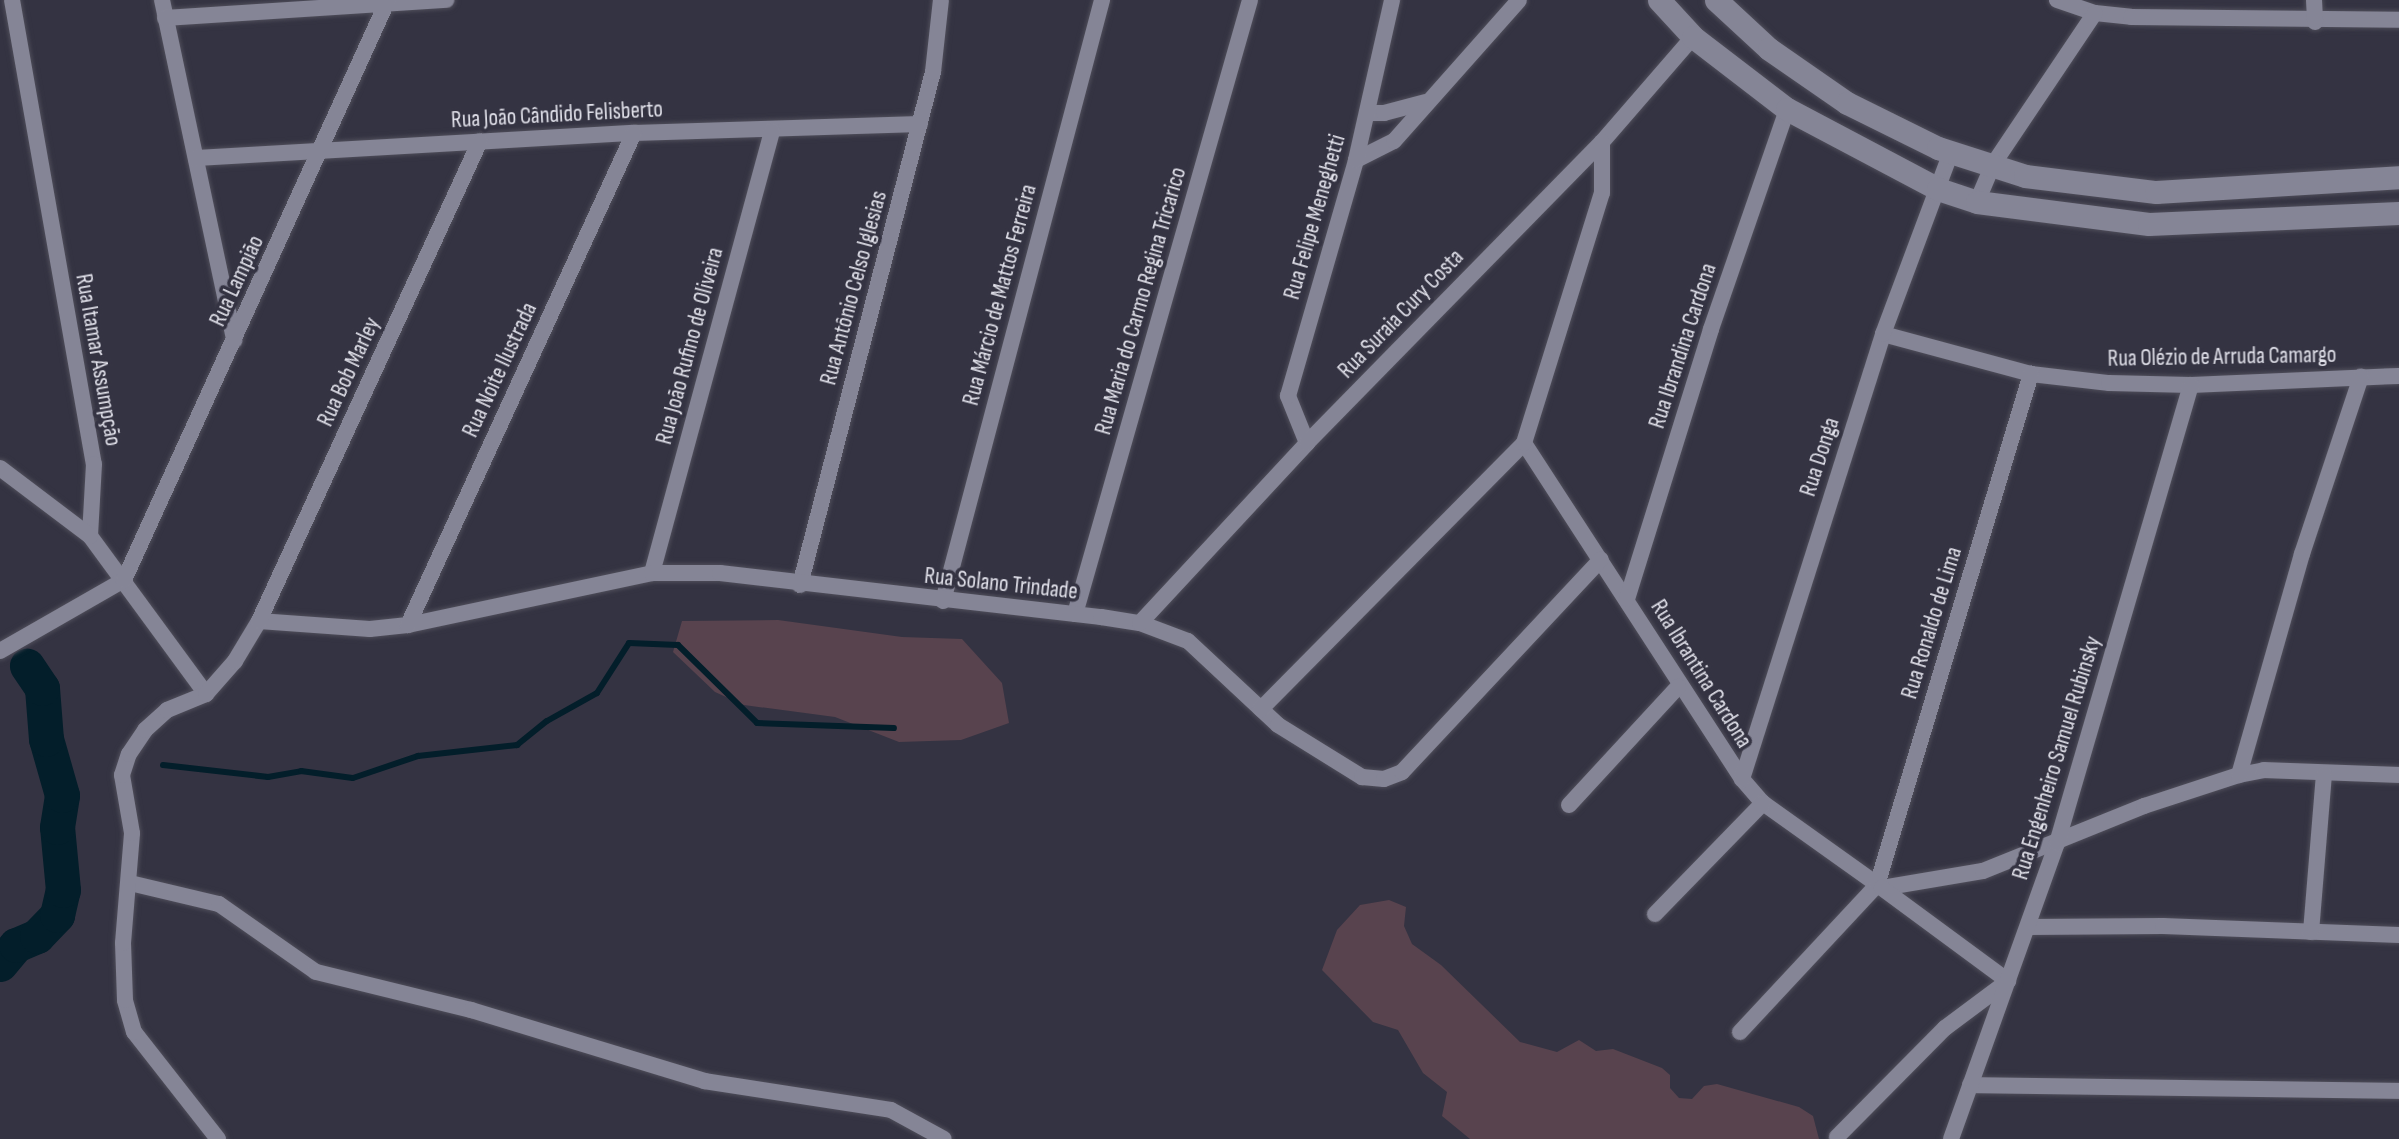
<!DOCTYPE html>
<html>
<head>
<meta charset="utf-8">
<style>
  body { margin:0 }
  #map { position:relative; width:2399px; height:1139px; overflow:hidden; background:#343342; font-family:"Sofia Sans Condensed",sans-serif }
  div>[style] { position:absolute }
  .green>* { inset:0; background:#58434e }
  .stream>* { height:6px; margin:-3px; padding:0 3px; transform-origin:3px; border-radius:3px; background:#031e2a }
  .river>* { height:35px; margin:-17.5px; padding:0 17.5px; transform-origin:17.5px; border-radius:17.5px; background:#031e2a }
  .roads { filter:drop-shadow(0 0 2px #4f4e5a) drop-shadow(0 0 2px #4f4e5a) }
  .street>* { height:16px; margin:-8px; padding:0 8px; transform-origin:8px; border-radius:8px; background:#858596 }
  .secondary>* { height:23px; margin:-11.5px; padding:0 11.5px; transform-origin:11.5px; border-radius:11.5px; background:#858596 }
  span { translate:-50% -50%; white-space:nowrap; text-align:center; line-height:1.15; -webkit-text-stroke:7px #343342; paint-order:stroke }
  .street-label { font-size:23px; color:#e1e1ea }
</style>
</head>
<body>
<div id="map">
  <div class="green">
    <div style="clip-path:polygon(778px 620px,902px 637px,962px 639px,1002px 683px,1009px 723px,961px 740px,899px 742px,835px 717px,744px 705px,715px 692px,673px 652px,682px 621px)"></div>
    <div style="clip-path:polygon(1389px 900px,1406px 907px,1404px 926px,1412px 944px,1441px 965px,1520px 1042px,1557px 1052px,1579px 1040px,1596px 1051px,1613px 1049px,1662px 1068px,1670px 1075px,1670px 1088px,1679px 1098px,1692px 1099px,1704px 1086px,1717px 1084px,1799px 1107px,1813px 1116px,1819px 1139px,1470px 1139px,1442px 1116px,1447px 1092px,1423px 1073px,1398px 1030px,1373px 1022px,1322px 970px,1337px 930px,1360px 905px)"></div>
  </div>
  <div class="stream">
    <div style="left:163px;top:765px;width:106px;rotate:6.5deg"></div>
    <div style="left:268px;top:777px;width:34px;rotate:-10deg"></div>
    <div style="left:301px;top:771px;width:52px;rotate:7.7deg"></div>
    <div style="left:353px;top:778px;width:69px;rotate:-18.7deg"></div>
    <div style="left:418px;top:756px;width:100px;rotate:-6.3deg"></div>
    <div style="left:517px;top:745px;width:38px;rotate:-39deg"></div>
    <div style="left:547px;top:721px;width:57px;rotate:-29.2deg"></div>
    <div style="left:597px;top:693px;width:59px;rotate:-57.4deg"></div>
    <div style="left:629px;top:643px;width:49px;rotate:2.3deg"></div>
    <div style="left:678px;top:645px;width:111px;rotate:44.6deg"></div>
    <div style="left:757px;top:723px;width:137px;rotate:2.1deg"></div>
  </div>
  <div class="river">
    <div style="left:0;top:964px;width:25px;rotate:-50deg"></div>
    <div style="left:16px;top:945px;width:23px;rotate:-23deg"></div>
    <div style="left:37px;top:936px;width:29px;rotate:-46deg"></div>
    <div style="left:57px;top:915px;width:26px;rotate:-77deg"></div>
    <div style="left:63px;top:890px;width:63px;rotate:-95.4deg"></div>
    <div style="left:57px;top:827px;width:32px;rotate:-81deg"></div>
    <div style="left:62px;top:795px;width:58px;rotate:-105.9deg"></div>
    <div style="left:46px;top:739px;width:51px;rotate:-94.5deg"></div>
    <div style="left:42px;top:688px;width:27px;rotate:-124deg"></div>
  </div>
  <div class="roads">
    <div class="street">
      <div style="left:12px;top:0;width:471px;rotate:80deg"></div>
      <div style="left:94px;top:464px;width:72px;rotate:93.2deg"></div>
      <div style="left:90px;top:536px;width:196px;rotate:53.7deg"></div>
      <div style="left:162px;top:0;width:348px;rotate:78deg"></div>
      <div style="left:2057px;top:0;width:40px;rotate:18.9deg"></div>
      <div style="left:2095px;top:13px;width:36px;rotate:6deg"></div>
      <div style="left:2131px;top:17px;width:268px;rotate:0.6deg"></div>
      <div style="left:2314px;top:0;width:22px;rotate:87deg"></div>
      <div style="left:165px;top:18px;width:282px;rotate:-3.7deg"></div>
      <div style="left:1367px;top:113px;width:17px"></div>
      <div style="left:1384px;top:113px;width:43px;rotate:-14.7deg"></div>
      <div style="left:196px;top:158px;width:439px;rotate:-3.3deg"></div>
      <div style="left:634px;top:133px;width:286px;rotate:-1.8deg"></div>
      <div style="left:1356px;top:160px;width:42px;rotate:-26.6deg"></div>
      <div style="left:1394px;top:141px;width:188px;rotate:-48.4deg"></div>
      <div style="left:1977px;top:202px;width:39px;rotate:-67deg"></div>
      <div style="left:1992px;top:166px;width:184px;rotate:-56.1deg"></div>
      <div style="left:1883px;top:334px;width:153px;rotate:15.1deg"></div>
      <div style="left:2031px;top:374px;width:79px;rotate:6.6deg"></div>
      <div style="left:2109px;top:383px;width:82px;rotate:1.4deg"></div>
      <div style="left:2191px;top:385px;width:208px;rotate:-2.5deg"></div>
      <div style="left:1307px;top:443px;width:51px;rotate:-112deg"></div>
      <div style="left:1288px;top:396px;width:246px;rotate:-73.9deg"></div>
      <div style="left:1356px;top:160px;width:164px;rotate:-77.3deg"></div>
      <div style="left:1524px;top:443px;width:401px;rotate:57deg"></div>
      <div style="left:1742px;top:779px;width:32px;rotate:49deg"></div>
      <div style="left:1763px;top:803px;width:146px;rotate:35.5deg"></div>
      <div style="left:1882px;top:888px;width:102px;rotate:-9.6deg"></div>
      <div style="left:1983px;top:871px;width:174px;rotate:-22deg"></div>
      <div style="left:2144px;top:806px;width:100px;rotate:-18.1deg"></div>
      <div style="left:2239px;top:775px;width:25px;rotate:-11deg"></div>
      <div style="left:2264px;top:770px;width:135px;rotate:2.1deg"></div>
      <div style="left:0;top:468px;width:113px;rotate:37.1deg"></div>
      <div style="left:652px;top:573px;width:458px;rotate:-74.8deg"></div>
      <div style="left:800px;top:585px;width:530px;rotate:-75.47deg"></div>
      <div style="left:933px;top:72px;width:72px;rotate:-83.7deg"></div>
      <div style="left:1627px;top:599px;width:283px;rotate:-72.7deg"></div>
      <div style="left:1711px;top:329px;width:233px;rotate:-70.9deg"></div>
      <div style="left:943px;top:601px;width:622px;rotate:-75.18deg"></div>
      <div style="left:1075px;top:614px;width:638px;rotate:-74.09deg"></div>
      <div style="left:259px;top:621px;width:111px;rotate:4.1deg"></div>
      <div style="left:370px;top:629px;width:38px;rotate:-6deg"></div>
      <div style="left:408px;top:625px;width:249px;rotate:-12deg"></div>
      <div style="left:652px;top:573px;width:68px"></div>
      <div style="left:720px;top:573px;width:384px;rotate:6.6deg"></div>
      <div style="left:1101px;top:617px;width:39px;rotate:9deg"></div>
      <div style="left:1140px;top:623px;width:51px;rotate:20.6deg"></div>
      <div style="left:1188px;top:641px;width:123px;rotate:43deg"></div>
      <div style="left:1278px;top:725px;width:99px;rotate:31.8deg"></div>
      <div style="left:1362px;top:777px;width:22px;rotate:5deg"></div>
      <div style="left:1384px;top:779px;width:19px;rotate:-21deg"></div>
      <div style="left:1402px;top:772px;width:291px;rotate:-46.9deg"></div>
      <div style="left:1140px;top:623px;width:246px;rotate:-47.1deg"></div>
      <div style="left:1307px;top:443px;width:421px;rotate:-45.6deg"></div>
      <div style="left:1602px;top:142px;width:139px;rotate:-49.1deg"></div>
      <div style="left:408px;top:625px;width:541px;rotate:-65.33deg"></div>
      <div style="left:0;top:651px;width:143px;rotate:-29.8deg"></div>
      <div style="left:124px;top:580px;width:637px;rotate:-65.53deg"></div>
      <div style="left:1261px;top:709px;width:374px;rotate:-45.3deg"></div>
      <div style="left:1524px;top:443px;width:262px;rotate:-72.7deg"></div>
      <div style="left:1602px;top:193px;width:51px;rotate:-90deg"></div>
      <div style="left:2239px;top:775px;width:230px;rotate:-74.1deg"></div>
      <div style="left:2302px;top:554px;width:187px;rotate:-71.6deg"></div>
      <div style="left:1742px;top:779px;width:467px;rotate:-72.4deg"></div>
      <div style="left:1883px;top:334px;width:194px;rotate:-69.5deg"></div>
      <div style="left:1569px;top:805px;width:161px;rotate:-47.3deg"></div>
      <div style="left:130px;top:883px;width:91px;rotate:13.3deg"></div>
      <div style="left:219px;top:904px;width:118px;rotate:35deg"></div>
      <div style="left:316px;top:972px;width:160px;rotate:13.8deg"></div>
      <div style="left:471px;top:1010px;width:244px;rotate:16.9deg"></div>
      <div style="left:704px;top:1081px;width:189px;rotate:8.8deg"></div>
      <div style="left:891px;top:1110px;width:60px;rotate:28.7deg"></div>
      <div style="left:1655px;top:914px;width:155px;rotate:-45.8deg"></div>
      <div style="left:2028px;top:927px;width:135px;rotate:-0.4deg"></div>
      <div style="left:2163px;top:926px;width:236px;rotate:2.2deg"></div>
      <div style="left:2311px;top:932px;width:158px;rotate:-85.3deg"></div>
      <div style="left:1740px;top:1032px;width:201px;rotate:-47deg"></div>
      <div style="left:1877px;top:885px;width:534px;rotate:-73.23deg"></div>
      <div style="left:1970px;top:1085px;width:429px;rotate:0.8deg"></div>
      <div style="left:1837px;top:1137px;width:153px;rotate:-45.3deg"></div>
      <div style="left:1945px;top:1028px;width:79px;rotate:-36.7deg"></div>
      <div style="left:2008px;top:981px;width:157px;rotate:-143.6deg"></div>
      <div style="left:218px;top:1139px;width:136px;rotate:-128.1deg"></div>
      <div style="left:134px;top:1032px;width:33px;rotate:-106deg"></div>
      <div style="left:125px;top:1000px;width:57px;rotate:-92deg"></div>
      <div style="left:123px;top:943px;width:110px;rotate:-85.3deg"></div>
      <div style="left:132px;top:833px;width:59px;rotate:-99.8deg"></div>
      <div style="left:122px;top:775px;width:22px;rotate:-72deg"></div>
      <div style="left:129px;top:754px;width:29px;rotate:-56deg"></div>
      <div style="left:145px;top:730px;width:30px;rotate:-42deg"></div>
      <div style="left:167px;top:710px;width:42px;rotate:-22.3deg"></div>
      <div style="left:206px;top:694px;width:44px;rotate:-48.7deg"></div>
      <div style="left:235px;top:661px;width:47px;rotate:-59deg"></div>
      <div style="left:259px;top:621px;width:528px;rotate:-65.28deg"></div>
      <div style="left:1951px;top:1139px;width:314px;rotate:-70.3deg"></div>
      <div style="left:2057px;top:843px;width:477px;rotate:-73.7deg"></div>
    </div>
    <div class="secondary">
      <div style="left:1659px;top:0;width:50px;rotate:47.4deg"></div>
      <div style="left:1693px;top:37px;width:118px;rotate:37.5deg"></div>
      <div style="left:1787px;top:109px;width:171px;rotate:27.9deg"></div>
      <div style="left:1938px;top:189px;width:41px;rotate:18.4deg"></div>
      <div style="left:1977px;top:202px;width:173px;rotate:7.3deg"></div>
      <div style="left:2149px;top:224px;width:250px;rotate:-2.5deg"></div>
      <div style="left:1716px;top:0;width:72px;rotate:42.8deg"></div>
      <div style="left:1769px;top:49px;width:95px;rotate:34.7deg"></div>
      <div style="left:1847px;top:103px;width:102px;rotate:26.3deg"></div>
      <div style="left:1938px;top:148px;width:91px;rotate:17.8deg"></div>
      <div style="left:2025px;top:176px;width:132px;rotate:7deg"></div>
      <div style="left:2156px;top:192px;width:243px;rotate:-3.5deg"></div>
    </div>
  </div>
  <div class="street-label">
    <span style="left:557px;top:115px;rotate:-3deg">Rua João Cândido Felisberto</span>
    <span style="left:1315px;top:217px;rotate:-74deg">Rua Felipe Meneghetti</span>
    <span style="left:237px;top:281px;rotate:-65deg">Rua Lampião</span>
    <span style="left:854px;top:288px;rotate:-75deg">Rua Antônio Celso Iglesias</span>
    <span style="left:1000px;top:295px;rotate:-75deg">Rua Márcio de Mattos Ferreira</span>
    <span style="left:1141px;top:301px;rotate:-74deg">Rua Maria do Carmo Regina Tricarico</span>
    <span style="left:1401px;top:314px;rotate:-46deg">Rua Suraia Cury Costa</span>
    <span style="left:690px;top:346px;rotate:-75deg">Rua João Rufino de Oliveira</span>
    <span style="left:1683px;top:346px;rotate:-72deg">Rua Ibrandina Cardona</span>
    <span style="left:2222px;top:357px;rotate:-1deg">Rua Olézio de Arruda Camargo</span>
    <span style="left:98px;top:360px;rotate:80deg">Rua Itamar Assumpção</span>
    <span style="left:500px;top:370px;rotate:-65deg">Rua Noite Ilustrada</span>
    <span style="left:349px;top:372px;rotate:-65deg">Rua Bob Marley</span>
    <span style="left:1820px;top:457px;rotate:-72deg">Rua Donga</span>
    <span style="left:1001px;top:584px;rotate:6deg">Rua Solano Trindade</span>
    <span style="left:1932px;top:623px;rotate:-73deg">Rua Ronaldo de Lima</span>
    <span style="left:1701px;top:674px;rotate:58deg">Rua Ibrantina Cardona</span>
    <span style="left:2057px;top:758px;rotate:-73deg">Rua Engenheiro Samuel Rubinsky</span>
  </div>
</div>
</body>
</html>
